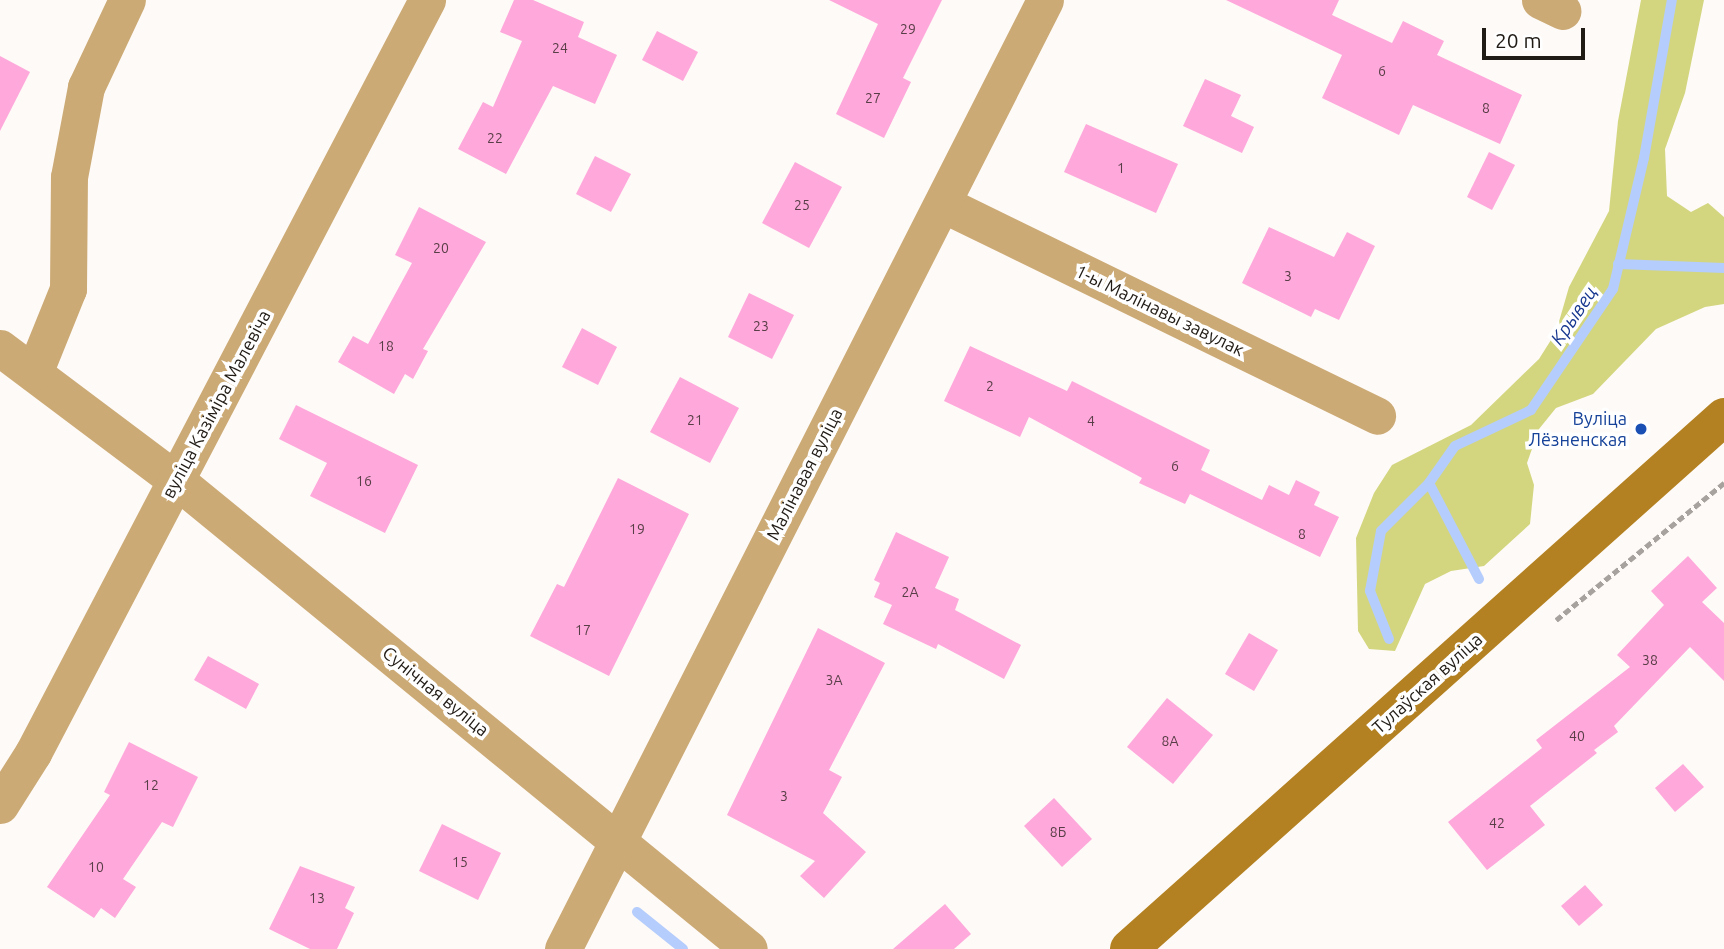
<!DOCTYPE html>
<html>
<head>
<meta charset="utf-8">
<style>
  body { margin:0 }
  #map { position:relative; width:1724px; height:949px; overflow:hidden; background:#fefaf7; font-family:Ubuntu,sans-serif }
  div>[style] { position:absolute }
  .green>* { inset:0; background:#d3d67f }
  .stream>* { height:10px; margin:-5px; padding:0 5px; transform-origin:5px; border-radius:5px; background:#b5cdfc }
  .building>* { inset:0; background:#fea8db }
  .path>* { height:4.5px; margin-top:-2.25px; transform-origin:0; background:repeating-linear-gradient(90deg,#a7a29e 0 7px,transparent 0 10.5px) }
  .street>* { height:37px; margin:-18.5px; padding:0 18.5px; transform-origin:18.5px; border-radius:18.5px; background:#ccaa75 }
  .secondary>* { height:38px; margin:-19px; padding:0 19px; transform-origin:19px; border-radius:19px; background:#b38121 }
  .dots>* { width:19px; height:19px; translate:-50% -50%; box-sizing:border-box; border:4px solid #fff; border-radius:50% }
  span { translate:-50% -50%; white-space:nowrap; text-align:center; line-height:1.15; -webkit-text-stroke:7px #fff; paint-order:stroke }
  .number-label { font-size:14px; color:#583e46 }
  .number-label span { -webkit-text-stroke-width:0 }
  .street-label { font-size:18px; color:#211b15 }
  .transit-label { font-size:18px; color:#164399 }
  .right { translate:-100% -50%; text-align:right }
  .water-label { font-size:19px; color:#183890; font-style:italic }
  .scale { position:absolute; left:1482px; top:28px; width:103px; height:32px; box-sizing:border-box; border:4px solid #211b15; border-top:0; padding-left:9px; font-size:21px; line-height:24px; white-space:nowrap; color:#211b15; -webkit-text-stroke:5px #fff; paint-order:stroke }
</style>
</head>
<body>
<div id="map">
  <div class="green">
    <div style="clip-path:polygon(1641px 0,1704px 0,1685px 93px,1665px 149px,1667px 196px,1691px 212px,1708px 203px,1724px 217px,1724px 304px,1705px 307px,1656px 329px,1593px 394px,1556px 408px,1539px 429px,1527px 463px,1534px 485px,1530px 524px,1484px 566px,1451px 571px,1425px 584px,1395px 651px,1369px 649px,1358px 631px,1356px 538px,1374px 493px,1392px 465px,1471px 425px,1539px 359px,1556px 332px,1569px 287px,1609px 211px,1618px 121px)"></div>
  </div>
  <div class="stream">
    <div style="left:1618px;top:264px;width:106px;rotate:2.2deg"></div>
    <div style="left:1479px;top:579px;width:108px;rotate:-117.5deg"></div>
    <div style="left:1429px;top:483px;width:45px;rotate:-54.9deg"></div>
    <div style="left:1455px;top:446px;width:84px;rotate:-25.3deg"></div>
    <div style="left:1531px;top:410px;width:146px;rotate:-55.9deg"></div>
    <div style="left:1613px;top:289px;width:135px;rotate:-76.7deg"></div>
    <div style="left:1644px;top:158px;width:160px;rotate:-80deg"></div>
    <div style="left:1389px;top:639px;width:52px;rotate:-111.6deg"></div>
    <div style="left:1370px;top:591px;width:61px;rotate:-79.6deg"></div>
    <div style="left:1381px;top:531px;width:68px;rotate:-45deg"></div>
    <div style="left:637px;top:912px;width:59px;rotate:38.8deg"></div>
  </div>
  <div class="building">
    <div style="clip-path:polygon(514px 0,533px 0,584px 22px,578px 37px,617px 55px,595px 104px,553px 86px,506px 174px,458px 149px,483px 102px,493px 107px,522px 41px,500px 32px)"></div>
    <div style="clip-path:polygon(829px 0,942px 0,903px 78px,911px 82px,884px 138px,836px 114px,878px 24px)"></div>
    <div style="clip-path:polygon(1226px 0,1339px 0,1332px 15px,1392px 43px,1403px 21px,1444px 41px,1437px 55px,1522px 95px,1500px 144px,1413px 105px,1399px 135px,1322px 98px,1342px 55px)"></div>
    <div style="clip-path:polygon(657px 31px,698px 52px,683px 81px,642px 60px)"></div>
    <div style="clip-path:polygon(0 56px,30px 72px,0 131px)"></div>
    <div style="clip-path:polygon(1205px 79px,1241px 95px,1231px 116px,1254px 127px,1242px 153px,1183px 126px)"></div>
    <div style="clip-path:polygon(1086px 124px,1178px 164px,1156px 213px,1064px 172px)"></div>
    <div style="clip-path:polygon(1489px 152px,1515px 165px,1492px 210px,1467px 197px)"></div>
    <div style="clip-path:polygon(595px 156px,631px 174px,611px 212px,576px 194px)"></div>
    <div style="clip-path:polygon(795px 162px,842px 187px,809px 248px,762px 223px)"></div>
    <div style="clip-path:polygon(419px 207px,486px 242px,423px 349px,428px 351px,413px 379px,405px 374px,394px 394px,338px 362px,353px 336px,368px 344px,412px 263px,395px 255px)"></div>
    <div style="clip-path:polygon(1269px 227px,1334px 257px,1347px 232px,1375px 246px,1339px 320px,1315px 309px,1311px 317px,1242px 283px)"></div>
    <div style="clip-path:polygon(749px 293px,794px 315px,772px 359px,728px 337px)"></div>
    <div style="clip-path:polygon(582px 328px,617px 347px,598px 385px,562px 367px)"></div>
    <div style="clip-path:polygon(970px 346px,1067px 391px,1072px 381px,1210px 450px,1201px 470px,1262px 500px,1269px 485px,1289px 495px,1296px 480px,1320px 492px,1314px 505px,1339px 517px,1320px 557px,1190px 494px,1185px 504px,1139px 483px,1142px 478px,1029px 417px,1020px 437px,944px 401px)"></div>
    <div style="clip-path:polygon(680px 377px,739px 408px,710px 463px,650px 432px)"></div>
    <div style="clip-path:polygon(296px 405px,418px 465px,385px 533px,310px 496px,327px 463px,279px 439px)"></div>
    <div style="clip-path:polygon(618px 478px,689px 514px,609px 676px,530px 636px,557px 584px,564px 587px)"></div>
    <div style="clip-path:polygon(896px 532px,949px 557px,935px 588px,959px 599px,955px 610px,1021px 645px,1004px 679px,938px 644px,936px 649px,883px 624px,892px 605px,874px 597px,880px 583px,874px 580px)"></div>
    <div style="clip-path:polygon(1688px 556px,1717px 588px,1702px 602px,1724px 623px,1724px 681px,1690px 647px,1614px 726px,1618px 732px,1594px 750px,1597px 753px,1530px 806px,1545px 825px,1487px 870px,1448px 822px,1542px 748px,1536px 740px,1630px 667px,1617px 655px,1664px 605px,1651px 591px)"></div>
    <div style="clip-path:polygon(818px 628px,885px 663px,829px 770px,842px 777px,823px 813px,866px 852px,824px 898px,800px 876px,815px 861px,727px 815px)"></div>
    <div style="clip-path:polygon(1249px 633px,1278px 650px,1254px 691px,1225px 674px)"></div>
    <div style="clip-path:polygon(208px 656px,259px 684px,246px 709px,194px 680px)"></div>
    <div style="clip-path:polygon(1167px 698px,1213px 735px,1173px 784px,1127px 747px)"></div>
    <div style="clip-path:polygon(129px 742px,198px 777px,173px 827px,162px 822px,123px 879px,136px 887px,115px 918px,101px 908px,94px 918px,47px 887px,110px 795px,104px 792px)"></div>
    <div style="clip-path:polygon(1683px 764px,1704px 787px,1675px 812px,1655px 788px)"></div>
    <div style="clip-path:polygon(1054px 798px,1092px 839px,1062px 867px,1024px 826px)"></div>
    <div style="clip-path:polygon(442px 824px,501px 853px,478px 900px,419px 871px)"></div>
    <div style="clip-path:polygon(300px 866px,355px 887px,345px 908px,354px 913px,337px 949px,310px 949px,269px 929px)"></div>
    <div style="clip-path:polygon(1585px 885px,1603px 905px,1579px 926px,1561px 906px)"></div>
    <div style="clip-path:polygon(945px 904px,971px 934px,954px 949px,893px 949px)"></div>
  </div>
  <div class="path">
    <div style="left:1556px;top:620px;width:217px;rotate:-39.2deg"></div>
  </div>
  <div class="street">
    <div style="left:1540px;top:0;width:25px;rotate:26deg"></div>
    <div style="left:943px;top:204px;width:483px;rotate:26deg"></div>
    <div style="left:0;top:348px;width:220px;rotate:36.9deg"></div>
    <div style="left:176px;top:480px;width:740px;rotate:39.3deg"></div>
    <div style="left:34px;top:373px;width:91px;rotate:-68deg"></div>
    <div style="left:68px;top:289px;width:112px;rotate:-89.5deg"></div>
    <div style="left:69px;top:177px;width:92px;rotate:-79.3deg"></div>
    <div style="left:86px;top:87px;width:96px;rotate:-64.8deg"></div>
    <div style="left:0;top:805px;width:62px;rotate:-57.6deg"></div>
    <div style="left:33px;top:753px;width:850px;rotate:-62.38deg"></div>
    <div style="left:563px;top:949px;width:1064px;rotate:-63.07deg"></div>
  </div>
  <div class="secondary">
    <div style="left:1129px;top:949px;width:798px;rotate:-41.8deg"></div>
  </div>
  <div class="dots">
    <div style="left:1641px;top:429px;background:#1a4fb4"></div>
  </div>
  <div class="number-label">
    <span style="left:908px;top:29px">29</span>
    <span style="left:560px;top:48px">24</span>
    <span style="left:1382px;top:71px">6</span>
    <span style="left:873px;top:98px">27</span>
    <span style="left:1486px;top:108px">8</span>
    <span style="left:495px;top:138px">22</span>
    <span style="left:1121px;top:168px">1</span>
    <span style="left:802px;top:205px">25</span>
    <span style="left:441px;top:248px">20</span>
    <span style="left:1288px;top:276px">3</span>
    <span style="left:761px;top:326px">23</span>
    <span style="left:386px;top:346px">18</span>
    <span style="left:990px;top:386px">2</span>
    <span style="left:695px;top:420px">21</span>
    <span style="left:1091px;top:421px">4</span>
    <span style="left:1175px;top:466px">6</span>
    <span style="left:364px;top:481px">16</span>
    <span style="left:637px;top:529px">19</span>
    <span style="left:1302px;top:534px">8</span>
    <span style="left:910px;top:592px">2А</span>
    <span style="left:583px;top:630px">17</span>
    <span style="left:1650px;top:660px">38</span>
    <span style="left:834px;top:680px">3А</span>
    <span style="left:1577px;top:736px">40</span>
    <span style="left:1170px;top:741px">8А</span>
    <span style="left:151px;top:785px">12</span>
    <span style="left:784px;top:796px">3</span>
    <span style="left:1497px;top:823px">42</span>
    <span style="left:1058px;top:832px">8Б</span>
    <span style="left:460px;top:862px">15</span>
    <span style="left:96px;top:867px">10</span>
    <span style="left:317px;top:898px">13</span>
  </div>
  <div class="street-label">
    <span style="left:1160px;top:310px;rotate:26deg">1-ы Малінавы завулак</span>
    <span style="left:216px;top:404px;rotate:-62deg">вуліца Казіміра Малевіча</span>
    <span style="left:804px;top:474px;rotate:-63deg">Малінавая вуліца</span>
    <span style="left:1427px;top:683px;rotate:-42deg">Тулаўская вуліца</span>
    <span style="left:436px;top:691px;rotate:39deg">Сунічная вуліца</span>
  </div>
  <div class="transit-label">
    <span class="right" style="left:1627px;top:429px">Вуліца<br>Лёзненская</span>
  </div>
  <div class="water-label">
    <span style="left:1574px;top:316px;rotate:-56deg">Крывец</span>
  </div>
  <div class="scale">20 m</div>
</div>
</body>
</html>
